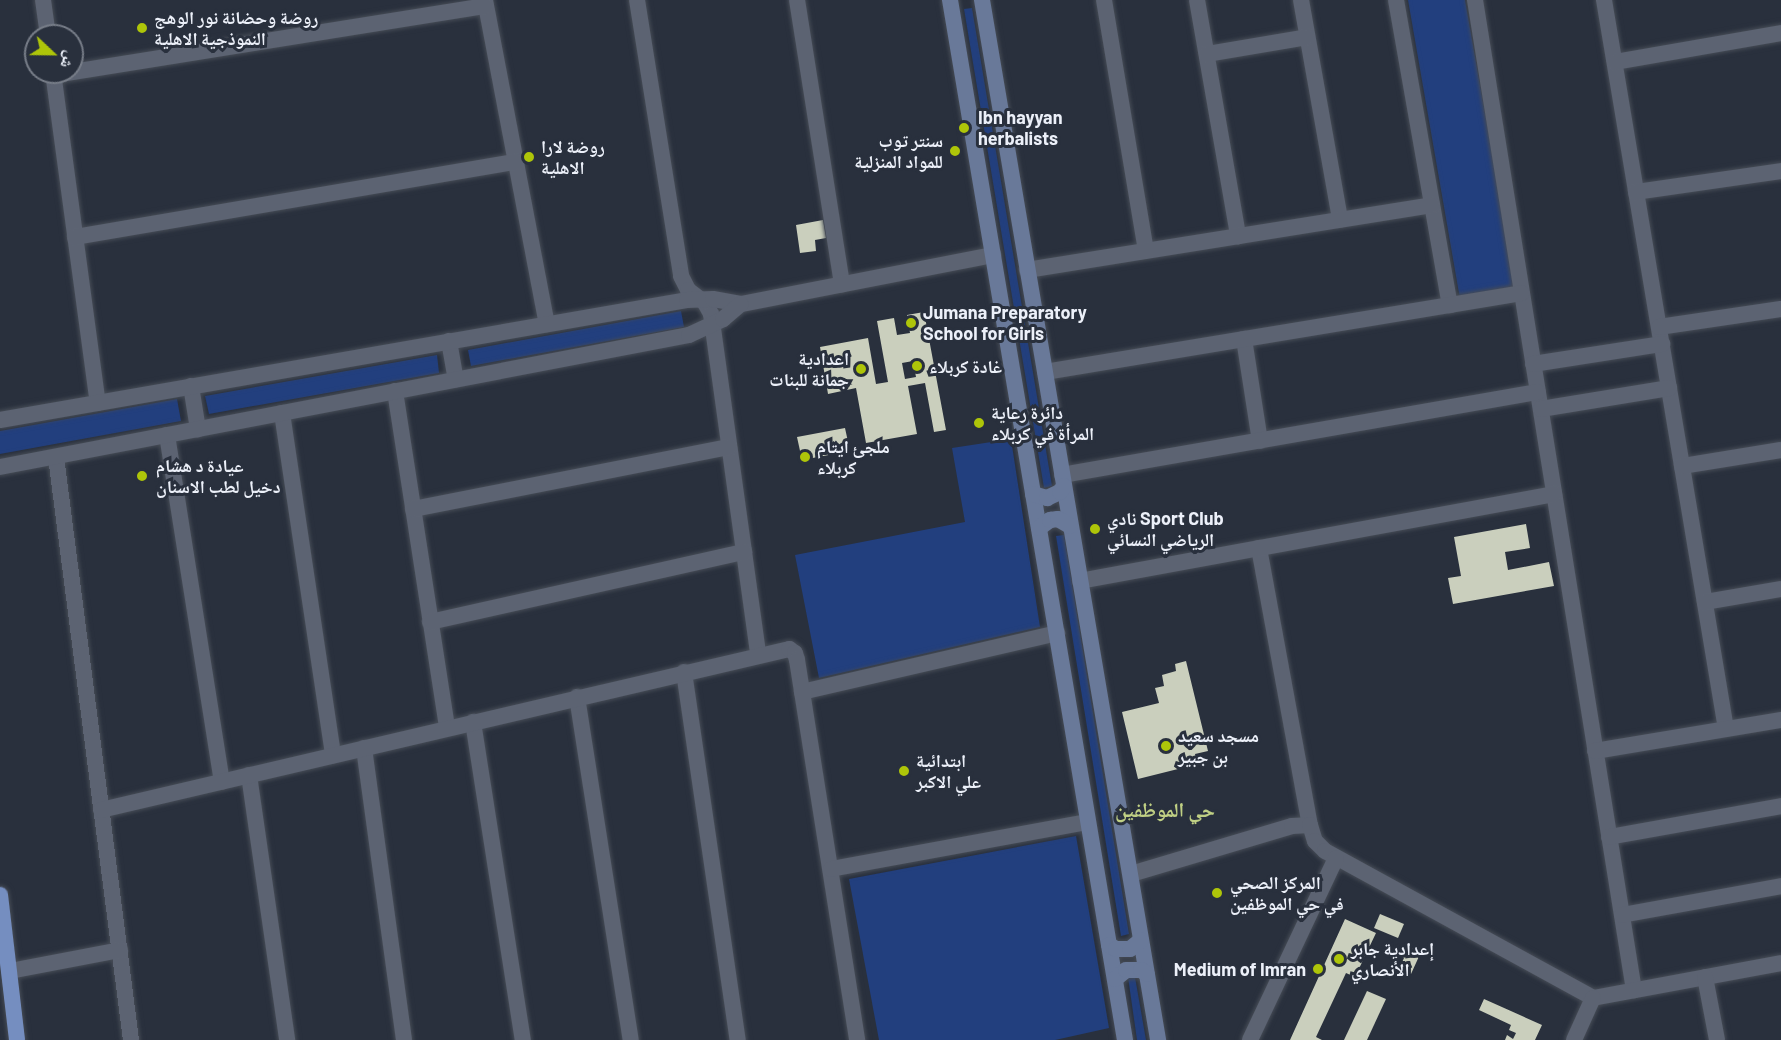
<!DOCTYPE html>
<html>
<head>
<meta charset="utf-8">
<style>
  body { margin:0 }
  #map { position:relative; width:1781px; height:1040px; overflow:hidden; background:#29303d; font-family:Barlow,"Noto Naskh Arabic",sans-serif }
  div>[style] { position:absolute }
  .green>* { inset:0; background:#223f7e }
  .building>* { inset:0; background:#cacfbd }
  .roads { filter:drop-shadow(0 0 2px #464c56) drop-shadow(0 0 2px #464c56) }
  .minor>* { height:16px; margin:-8px; padding:0 8px; transform-origin:8px; border-radius:8px; background:#5c6372 }
  .tertiary>* { height:16px; margin:-8px; padding:0 8px; transform-origin:8px; border-radius:8px; background:#5c6372 }
  .secondary>* { height:16px; margin:-8px; padding:0 8px; transform-origin:8px; border-radius:8px; background:#697999 }
  .primary>* { height:16px; margin:-8px; padding:0 8px; transform-origin:8px; border-radius:8px; background:#758ec0 }
  .dots>* { width:16px; height:16px; translate:-50% -50%; box-sizing:border-box; border:3px solid #29303d; border-radius:50% }
  span { translate:-50% -50%; white-space:nowrap; text-align:center; line-height:1.15; -webkit-text-stroke:6px #29303d; paint-order:stroke }
  .poi-label { font-size:18px; color:#ecf0f9; font-weight:700 }
  .left { translate:0 -50%; text-align:left }
  .right { translate:-100% -50%; text-align:right }
  .neighbourhood-label { font-size:20px; color:#c0d084; font-weight:700 }
  .north { position:absolute; left:24px; top:24px; width:60px; height:60px; box-sizing:border-box; background:#29303d; border:2px solid #777d88; border-radius:50%; rotate:112deg; font-size:16px; font-weight:700; line-height:24px; text-align:center; color:#ecf0f9 }
  .north::after { content:''; display:block; margin:auto; width:21px; height:27px; background:#aec509; clip-path:polygon(50% 0,100% 100%,50% 72%,0 100%) }
</style>
</head>
<body>
<div id="map">
  <div class="green">
    <div style="clip-path:polygon(1408px 0,1465px 0,1516px 289px,1460px 299px)"></div>
    <div style="clip-path:polygon(972px 8px,1052px 486px,1044px 488px,964px 9px)"></div>
    <div style="clip-path:polygon(681px 311px,684px 327px,471px 366px,468px 350px)"></div>
    <div style="clip-path:polygon(437px 355px,439px 373px,209px 414px,205px 396px)"></div>
    <div style="clip-path:polygon(177px 399px,181px 421px,0 454px,0 431px)"></div>
    <div style="clip-path:polygon(1011px 439px,1040px 627px,819px 678px,795px 555px,965px 522px,952px 448px)"></div>
    <div style="clip-path:polygon(1064px 535px,1129px 934px,1121px 936px,1056px 536px)"></div>
    <div style="clip-path:polygon(1076px 836px,1109px 1028px,1055px 1040px,879px 1040px,849px 879px)"></div>
    <div style="clip-path:polygon(1128px 977px,1135px 977px,1146px 1040px,1137px 1040px)"></div>
  </div>
  <div class="building">
    <div style="clip-path:polygon(823px 220px,826px 238px,815px 240px,816px 251px,800px 253px,796px 225px)"></div>
    <div style="clip-path:polygon(evenodd,924px 312px,946px 430px,934px 432px,925px 383px,908px 386px,917px 434px,866px 443px,856px 388px,828px 394px,820px 347px,868px 338px,876px 384px,888px 382px,877px 321px,894px 318px,897px 335px,910px 333px,907px 315px,924px 312px,913px 361px,916px 377px,905px 379px,902px 363px,913px 361px)"></div>
    <div style="clip-path:polygon(845px 428px,850px 451px,802px 460px,797px 437px)"></div>
    <div style="clip-path:polygon(1526px 524px,1530px 548px,1505px 552px,1508px 570px,1549px 562px,1554px 586px,1453px 604px,1448px 578px,1461px 576px,1454px 537px)"></div>
    <div style="clip-path:polygon(1186px 661px,1208px 751px,1195px 754px,1196px 759px,1181px 763px,1182px 768px,1138px 779px,1122px 712px,1159px 703px,1155px 688px,1164px 686px,1162px 675px,1176px 671px,1175px 664px)"></div>
    <div style="clip-path:polygon(1380px 914px,1404px 924px,1398px 938px,1374px 928px)"></div>
    <div style="clip-path:polygon(1345px 919px,1376px 933px,1355px 977px,1346px 973px,1316px 1037px,1322px 1040px,1290px 1040px)"></div>
    <div style="clip-path:polygon(1405px 945px,1421px 952px,1411px 974px,1399px 969px,1404px 958px,1399px 956px)"></div>
    <div style="clip-path:polygon(1367px 991px,1386px 999px,1367px 1040px,1344px 1040px)"></div>
    <div style="clip-path:polygon(1484px 999px,1542px 1025px,1535px 1040px,1505px 1040px,1507px 1035px,1513px 1039px,1516px 1033px,1509px 1030px,1511px 1025px,1479px 1010px)"></div>
  </div>
  <div class="roads">
    <div class="minor">
      <div style="left:43px;top:0;width:36px;rotate:82deg"></div>
      <div style="left:485px;top:0;width:330px;rotate:79.2deg"></div>
      <div style="left:637px;top:0;width:279px;rotate:80.9deg"></div>
      <div style="left:681px;top:276px;width:16px;rotate:63deg"></div>
      <div style="left:688px;top:290px;width:21px;rotate:37deg"></div>
      <div style="left:705px;top:303px;width:13px;rotate:61deg"></div>
      <div style="left:711px;top:314px;width:343px;rotate:82.1deg"></div>
      <div style="left:797px;top:0;width:288px;rotate:81deg"></div>
      <div style="left:1104px;top:0;width:254px;rotate:80.5deg"></div>
      <div style="left:1197px;top:0;width:240px;rotate:80.1deg"></div>
      <div style="left:1301px;top:0;width:223px;rotate:79.9deg"></div>
      <div style="left:1396px;top:0;width:310px;rotate:80deg"></div>
      <div style="left:1475px;top:0;width:1003px;rotate:80.88deg"></div>
      <div style="left:1604px;top:0;width:739px;rotate:80.5deg"></div>
      <div style="left:1207px;top:54px;width:101px;rotate:-9.6deg"></div>
      <div style="left:1615px;top:62px;width:169px;rotate:-9.9deg"></div>
      <div style="left:53px;top:72px;width:334px;rotate:82.3deg"></div>
      <div style="left:54px;top:75px;width:437px;rotate:-9.1deg"></div>
      <div style="left:1636px;top:192px;width:147px;rotate:-8.2deg"></div>
      <div style="left:75px;top:237px;width:447px;rotate:-9.7deg"></div>
      <div style="left:1027px;top:270px;width:410px;rotate:-9.1deg"></div>
      <div style="left:1659px;top:327px;width:123px;rotate:-8.4deg"></div>
      <div style="left:1244px;top:339px;width:103px;rotate:81.1deg"></div>
      <div style="left:1533px;top:364px;width:131px;rotate:-8.8deg"></div>
      <div style="left:1045px;top:372px;width:483px;rotate:-9.4deg"></div>
      <div style="left:395px;top:391px;width:341px;rotate:81.2deg"></div>
      <div style="left:1541px;top:409px;width:130px;rotate:-9.3deg"></div>
      <div style="left:282px;top:413px;width:346px;rotate:81.5deg"></div>
      <div style="left:167px;top:435px;width:351px;rotate:81deg"></div>
      <div style="left:56px;top:457px;width:588px;rotate:82.67deg"></div>
      <div style="left:1682px;top:466px;width:100px;rotate:-9.2deg"></div>
      <div style="left:1062px;top:475px;width:483px;rotate:-9.9deg"></div>
      <div style="left:413px;top:509px;width:322px;rotate:-11.1deg"></div>
      <div style="left:1259px;top:548px;width:282px;rotate:79.6deg"></div>
      <div style="left:1080px;top:581px;width:482px;rotate:-10.4deg"></div>
      <div style="left:1705px;top:602px;width:77px;rotate:-9.7deg"></div>
      <div style="left:430px;top:622px;width:322px;rotate:-12.6deg"></div>
      <div style="left:684px;top:672px;width:372px;rotate:81.7deg"></div>
      <div style="left:802px;top:692px;width:262px;rotate:-13deg"></div>
      <div style="left:577px;top:697px;width:347px;rotate:81.1deg"></div>
      <div style="left:473px;top:722px;width:322px;rotate:81.1deg"></div>
      <div style="left:364px;top:748px;width:295px;rotate:82.2deg"></div>
      <div style="left:1595px;top:751px;width:189px;rotate:-9.5deg"></div>
      <div style="left:249px;top:775px;width:268px;rotate:81.8deg"></div>
      <div style="left:101px;top:810px;width:707px;rotate:-13.17deg"></div>
      <div style="left:789px;top:649px;width:7px;rotate:34deg"></div>
      <div style="left:795px;top:653px;width:7px;rotate:74deg"></div>
      <div style="left:797px;top:660px;width:385px;rotate:81deg"></div>
      <div style="left:1609px;top:837px;width:175px;rotate:-10.2deg"></div>
      <div style="left:831px;top:869px;width:261px;rotate:-10.4deg"></div>
      <div style="left:1131px;top:874px;width:168px;rotate:-16.6deg"></div>
      <div style="left:1292px;top:826px;width:18px;rotate:-3deg"></div>
      <div style="left:1310px;top:825px;width:17px;rotate:73deg"></div>
      <div style="left:1315px;top:841px;width:14px;rotate:45deg"></div>
      <div style="left:1325px;top:851px;width:306px;rotate:28.7deg"></div>
      <div style="left:1593px;top:998px;width:191px;rotate:-10.5deg"></div>
      <div style="left:1622px;top:915px;width:162px;rotate:-10.3deg"></div>
      <div style="left:10px;top:971px;width:112px;rotate:-10.8deg"></div>
      <div style="left:1705px;top:977px;width:64px;rotate:79.2deg"></div>
      <div style="left:1250px;top:1040px;width:201px;rotate:-64.7deg"></div>
      <div style="left:1574px;top:1040px;width:46px;rotate:-65.7deg"></div>
    </div>
    <div class="tertiary">
      <div style="left:449px;top:341px;width:39px;rotate:80deg"></div>
      <div style="left:191px;top:386px;width:44px;rotate:80.8deg"></div>
      <div style="left:0;top:420px;width:697px;rotate:-9.91deg"></div>
      <div style="left:687px;top:300px;width:26px;rotate:-2deg"></div>
      <div style="left:713px;top:299px;width:28px;rotate:10deg"></div>
      <div style="left:741px;top:304px;width:257px;rotate:-11deg"></div>
      <div style="left:0;top:467px;width:702px;rotate:-10.85deg"></div>
      <div style="left:689px;top:335px;width:38px;rotate:-25deg"></div>
      <div style="left:723px;top:319px;width:23px;rotate:-40deg"></div>
    </div>
    <div class="secondary">
      <div style="left:950px;top:0;width:1055px;rotate:80.45deg"></div>
      <div style="left:982px;top:0;width:1055px;rotate:80.39deg"></div>
      <div style="left:1033px;top:494px;width:15px;rotate:16deg"></div>
      <div style="left:1047px;top:498px;width:14px;rotate:-25deg"></div>
      <div style="left:1060px;top:492px;width:7px;rotate:-56deg"></div>
      <div style="left:1039px;top:528px;width:14px;rotate:-36deg"></div>
      <div style="left:1050px;top:520px;width:8px;rotate:-7deg"></div>
      <div style="left:1058px;top:519px;width:14px;rotate:30deg"></div>
      <div style="left:1109px;top:945px;width:8px;rotate:30deg"></div>
      <div style="left:1116px;top:949px;width:14px"></div>
      <div style="left:1130px;top:949px;width:14px;rotate:-39deg"></div>
      <div style="left:1115px;top:979px;width:14px;rotate:-39deg"></div>
      <div style="left:1126px;top:970px;width:15px"></div>
      <div style="left:1141px;top:970px;width:7px;rotate:34deg"></div>
    </div>
    <div class="primary">
      <div style="left:0;top:895px;width:146px;rotate:83.3deg"></div>
    </div>
  </div>
  <div class="dots">
    <div style="left:142px;top:28px;background:#aec509"></div>
    <div style="left:964px;top:128px;background:#aec509"></div>
    <div style="left:955px;top:151px;background:#aec509"></div>
    <div style="left:529px;top:157px;background:#aec509"></div>
    <div style="left:911px;top:323px;background:#aec509"></div>
    <div style="left:917px;top:366px;background:#aec509"></div>
    <div style="left:861px;top:369px;background:#aec509"></div>
    <div style="left:979px;top:423px;background:#aec509"></div>
    <div style="left:805px;top:457px;background:#aec509"></div>
    <div style="left:142px;top:476px;background:#aec509"></div>
    <div style="left:1095px;top:529px;background:#aec509"></div>
    <div style="left:1166px;top:746px;background:#aec509"></div>
    <div style="left:904px;top:771px;background:#aec509"></div>
    <div style="left:1217px;top:893px;background:#aec509"></div>
    <div style="left:1339px;top:959px;background:#aec509"></div>
    <div style="left:1318px;top:969px;background:#aec509"></div>
  </div>
  <div class="poi-label">
    <span class="left" style="left:154px;top:28px">روضة وحضانة نور الوهج<br>النموذجية الاهلية</span>
    <span class="left" style="left:978px;top:128px">Ibn hayyan<br>herbalists</span>
    <span class="right" style="left:943px;top:151px">سنتر توب<br>للمواد المنزلية</span>
    <span class="left" style="left:541px;top:157px">روضة لارا<br>الاهلية</span>
    <span class="left" style="left:923px;top:323px">Jumana Preparatory<br>School for Girls</span>
    <span class="right" style="left:849px;top:369px">اعدادية<br>جمانة للبنات</span>
    <span class="left" style="left:929px;top:366px">غادة كربلاء</span>
    <span class="left" style="left:991px;top:423px">دائرة رعاية<br>المرأة في كربلاء</span>
    <span class="left" style="left:817px;top:457px">ملجئ ايتام<br>كربلاء</span>
    <span class="left" style="left:156px;top:476px">عيادة د هشام<br>دخيل لطب الاسنان</span>
    <span class="left" style="left:1107px;top:529px">نادي Sport Club<br>الرياضي النسائي</span>
    <span class="left" style="left:1178px;top:746px">مسجد سعيد<br>بن جبير</span>
    <span class="left" style="left:916px;top:771px">ابتدائية<br>علي الاكبر</span>
    <span class="left" style="left:1230px;top:893px">المركز الصحي<br>في حي الموظفين</span>
    <span class="left" style="left:1351px;top:959px">إعدادية جابر<br>الأنصاري</span>
    <span class="right" style="left:1306px;top:969px">Medium of Imran</span>
  </div>
  <div class="neighbourhood-label">
    <span style="left:1165px;top:809px">حي الموظفين</span>
  </div>
  <div class="north">ش</div>
</div>
</body>
</html>
